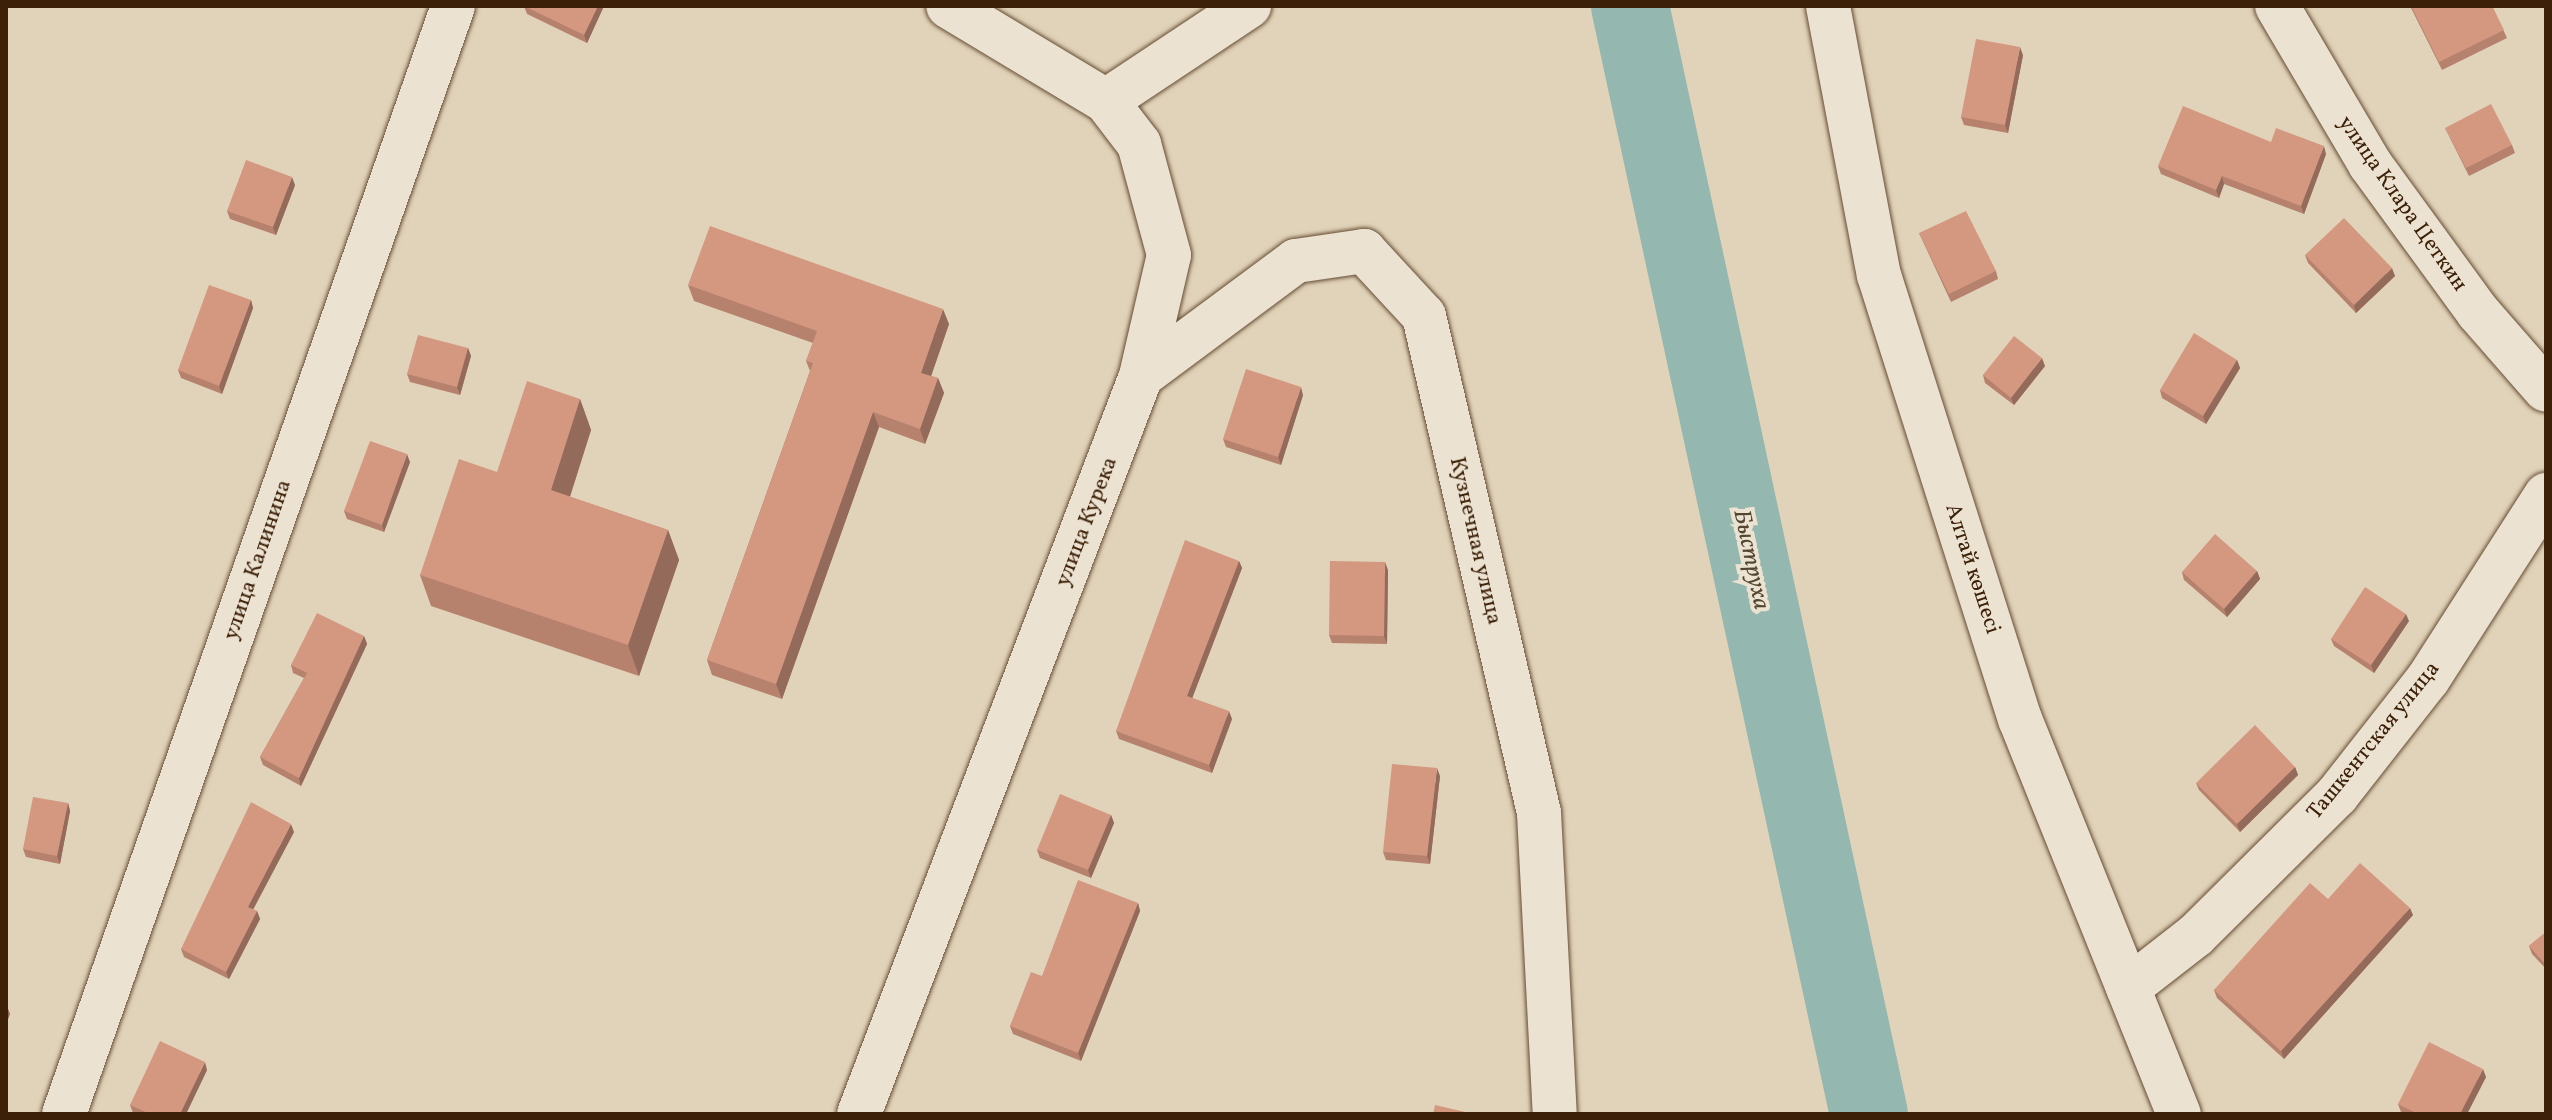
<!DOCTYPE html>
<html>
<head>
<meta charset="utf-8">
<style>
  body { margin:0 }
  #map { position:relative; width:2552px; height:1120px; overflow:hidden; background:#e1d3b9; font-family:Vollkorn,serif }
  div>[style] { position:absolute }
  .river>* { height:78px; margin:-39px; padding:0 39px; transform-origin:39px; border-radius:39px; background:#94b8b0 }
  .roads { filter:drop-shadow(0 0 2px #654d34) drop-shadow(0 0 2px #654d34) }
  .minor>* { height:44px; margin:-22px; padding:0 22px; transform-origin:22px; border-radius:22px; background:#ece2d2 }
  .wall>* { inset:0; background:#b6826e }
  .shaded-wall>* { inset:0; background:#946a5a }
  .building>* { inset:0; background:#d49780 }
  span { translate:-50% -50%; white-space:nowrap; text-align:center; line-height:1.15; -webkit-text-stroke:8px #ece2d2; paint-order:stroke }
  .street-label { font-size:22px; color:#3c2007 }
  .water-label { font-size:24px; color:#524631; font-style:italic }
  .frame { position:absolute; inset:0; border:8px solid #3c2007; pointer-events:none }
</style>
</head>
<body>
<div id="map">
  <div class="river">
    <div style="left:1630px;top:6px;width:1133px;rotate:77.83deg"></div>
  </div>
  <div class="roads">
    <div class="minor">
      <div style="left:1828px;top:6px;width:274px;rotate:79.3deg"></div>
      <div style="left:1879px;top:275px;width:466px;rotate:72.4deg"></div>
      <div style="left:2020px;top:719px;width:426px;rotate:68.1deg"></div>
      <div style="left:2277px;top:6px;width:183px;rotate:59.5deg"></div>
      <div style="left:2370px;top:164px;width:183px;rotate:53.9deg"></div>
      <div style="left:2478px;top:312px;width:103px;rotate:48.9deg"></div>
      <div style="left:1106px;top:101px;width:172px;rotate:-33.6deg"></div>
      <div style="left:1141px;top:376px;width:193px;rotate:-36.6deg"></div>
      <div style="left:1296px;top:261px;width:69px;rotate:-8.4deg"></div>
      <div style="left:1364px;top:251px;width:88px;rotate:47.3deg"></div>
      <div style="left:1424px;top:316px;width:510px;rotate:76.97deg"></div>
      <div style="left:1539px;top:813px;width:301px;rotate:87deg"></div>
      <div style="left:2128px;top:988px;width:86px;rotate:-37.9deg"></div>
      <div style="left:2196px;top:935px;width:199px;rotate:-44.8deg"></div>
      <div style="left:2337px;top:795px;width:147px;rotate:-51.9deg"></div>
      <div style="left:2428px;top:679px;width:219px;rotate:-57.3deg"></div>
      <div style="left:64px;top:1114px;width:1174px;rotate:-70.65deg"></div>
      <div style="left:859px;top:1114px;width:790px;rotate:-69.09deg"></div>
      <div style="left:1141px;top:376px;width:124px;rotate:-77deg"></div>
      <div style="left:1169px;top:255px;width:115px;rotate:-105.1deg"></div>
      <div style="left:1139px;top:144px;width:54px;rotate:-127.5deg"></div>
      <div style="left:1106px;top:101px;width:184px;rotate:-149deg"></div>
    </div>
  </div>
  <div class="wall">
    <div style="clip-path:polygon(524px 6px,604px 6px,587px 43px,527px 14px)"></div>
    <div style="clip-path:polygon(2410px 6px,2492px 6px,2507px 38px,2442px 70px)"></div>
    <div style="clip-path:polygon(2023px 55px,2008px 133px,1964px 125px,1961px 117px)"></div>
    <div style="clip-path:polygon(2445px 128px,2512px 145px,2515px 153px,2469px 176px)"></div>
    <div style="clip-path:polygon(2271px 142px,2326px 154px,2304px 214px,2224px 184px,2219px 198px,2161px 174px,2158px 166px)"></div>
    <div style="clip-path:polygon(295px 185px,276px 235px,230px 219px,227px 211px)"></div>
    <div style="clip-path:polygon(1919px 233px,1996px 271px,1998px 279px,1951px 302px)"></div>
    <div style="clip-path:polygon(2305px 255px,2395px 276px,2356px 313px,2308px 263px)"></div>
    <div style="clip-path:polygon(688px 285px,949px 324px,931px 376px,938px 378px,944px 393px,925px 444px,879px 427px,782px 699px,712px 675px,707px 660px,810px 371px,806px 361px,813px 343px,694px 301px)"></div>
    <div style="clip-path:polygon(251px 300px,253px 308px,222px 394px,181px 378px,178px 370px)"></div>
    <div style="clip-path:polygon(468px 348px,471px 356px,460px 395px,410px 382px,407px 374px)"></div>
    <div style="clip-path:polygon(2237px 360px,2240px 368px,2206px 424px,2162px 398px,2160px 390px)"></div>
    <div style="clip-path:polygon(2045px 366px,2014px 405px,1985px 383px,1983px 375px)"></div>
    <div style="clip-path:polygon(1303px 395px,1281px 465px,1226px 447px,1223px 439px)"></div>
    <div style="clip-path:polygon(580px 399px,591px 430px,570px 497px,668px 530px,679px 560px,639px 676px,431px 606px,420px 575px,497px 472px)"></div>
    <div style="clip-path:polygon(410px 462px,384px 532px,347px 519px,344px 511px)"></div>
    <div style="clip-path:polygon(1239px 561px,1242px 568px,1192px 698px,1232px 719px,1212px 773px,1119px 739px,1116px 731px)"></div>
    <div style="clip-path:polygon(1388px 570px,1387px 644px,1332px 643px,1329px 635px)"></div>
    <div style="clip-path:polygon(2257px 571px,2260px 579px,2227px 617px,2184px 580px,2182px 572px)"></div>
    <div style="clip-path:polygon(2409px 621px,2374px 673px,2334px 646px,2331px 639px)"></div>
    <div style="clip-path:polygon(364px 636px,367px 644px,301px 786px,263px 765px,260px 757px,304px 678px,293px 673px,291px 665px)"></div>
    <div style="clip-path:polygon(2295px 767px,2298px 775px,2240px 832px,2199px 790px,2196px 783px)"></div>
    <div style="clip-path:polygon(1440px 776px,1430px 864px,1386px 860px,1383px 852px)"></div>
    <div style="clip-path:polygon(68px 803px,70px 811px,60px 864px,26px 857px,23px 849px)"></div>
    <div style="clip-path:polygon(1111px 815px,1114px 823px,1091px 878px,1040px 858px,1037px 850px)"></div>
    <div style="clip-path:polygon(294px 832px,253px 910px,257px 911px,260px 919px,229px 979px,184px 957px,181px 949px)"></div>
    <div style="clip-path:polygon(2328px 899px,2413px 915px,2284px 1059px,2217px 998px,2214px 990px)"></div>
    <div style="clip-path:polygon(1138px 903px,1140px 911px,1081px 1061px,1013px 1034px,1010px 1026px,1042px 976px)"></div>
    <div style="clip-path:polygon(2546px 932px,2546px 969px,2532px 954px,2529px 946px)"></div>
    <div style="clip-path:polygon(207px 1070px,186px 1114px,136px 1114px,133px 1113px,130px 1105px)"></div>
    <div style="clip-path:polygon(2486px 1077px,2467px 1114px,2405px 1114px,2401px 1112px,2398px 1104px)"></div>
  </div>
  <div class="shaded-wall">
    <div style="clip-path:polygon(598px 6px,604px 6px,587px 43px,584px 35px)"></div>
    <div style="clip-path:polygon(2020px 47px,2023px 55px,2008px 133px,2005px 125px)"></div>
    <div style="clip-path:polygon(2324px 146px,2326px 154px,2304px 214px,2301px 206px)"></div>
    <div style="clip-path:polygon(2222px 176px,2224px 184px,2219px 198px,2216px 190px)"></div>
    <div style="clip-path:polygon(292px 177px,295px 185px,276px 235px,273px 227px)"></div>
    <div style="clip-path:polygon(2392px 268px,2395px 276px,2356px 313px,2354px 305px)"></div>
    <div style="clip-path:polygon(251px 300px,253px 308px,222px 394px,219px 386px)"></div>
    <div style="clip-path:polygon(943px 309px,949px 324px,927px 388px,921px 373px)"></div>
    <div style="clip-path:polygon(468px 348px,471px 356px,460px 395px,457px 387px)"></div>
    <div style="clip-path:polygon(2042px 358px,2045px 366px,2014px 405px,2011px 398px)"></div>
    <div style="clip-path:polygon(2237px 360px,2240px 368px,2206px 424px,2203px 416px)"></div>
    <div style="clip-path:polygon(938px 378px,944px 393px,925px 444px,920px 429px)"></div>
    <div style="clip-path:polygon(1301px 387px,1303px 395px,1281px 465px,1278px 457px)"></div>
    <div style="clip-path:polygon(580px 399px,591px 430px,562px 521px,551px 490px)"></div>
    <div style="clip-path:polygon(873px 412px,879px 427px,782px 699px,776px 684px)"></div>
    <div style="clip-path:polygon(407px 454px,410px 462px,384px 532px,382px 525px)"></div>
    <div style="clip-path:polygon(668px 530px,679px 560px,639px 676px,628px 645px)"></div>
    <div style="clip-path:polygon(1239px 561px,1242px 568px,1190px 704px,1187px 696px)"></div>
    <div style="clip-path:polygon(1385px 562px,1388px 570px,1387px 644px,1384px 636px)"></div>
    <div style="clip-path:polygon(2257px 571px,2260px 579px,2227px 617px,2224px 609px)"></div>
    <div style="clip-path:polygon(2406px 614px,2409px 621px,2374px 673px,2371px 665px)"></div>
    <div style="clip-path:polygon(364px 636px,367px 644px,301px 786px,299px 778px)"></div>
    <div style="clip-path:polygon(1229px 711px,1232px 719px,1212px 773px,1209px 765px)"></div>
    <div style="clip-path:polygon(2295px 767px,2298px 775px,2240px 832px,2237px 824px)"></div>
    <div style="clip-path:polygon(1437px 768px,1440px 776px,1430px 864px,1427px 856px)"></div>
    <div style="clip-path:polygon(68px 803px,70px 811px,60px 864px,57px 856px)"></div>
    <div style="clip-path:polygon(1111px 815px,1114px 823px,1091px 878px,1088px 870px)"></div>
    <div style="clip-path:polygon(291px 824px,294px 832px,250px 915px,248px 907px)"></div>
    <div style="clip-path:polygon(1138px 903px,1140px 911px,1081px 1061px,1078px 1053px)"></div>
    <div style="clip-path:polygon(2410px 908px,2413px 915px,2284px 1059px,2281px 1051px)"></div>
    <div style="clip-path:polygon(257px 911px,260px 919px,229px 979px,226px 972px)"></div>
    <div style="clip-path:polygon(7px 1006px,10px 1014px,6px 1025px,6px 1009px)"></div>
    <div style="clip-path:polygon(205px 1062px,207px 1070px,186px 1114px,180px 1114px)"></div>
    <div style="clip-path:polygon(2483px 1069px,2486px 1077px,2467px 1114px,2460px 1114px)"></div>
  </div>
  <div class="building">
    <div style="clip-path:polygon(524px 6px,598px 6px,584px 35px)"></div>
    <div style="clip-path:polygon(2411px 6px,2492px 6px,2504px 30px,2439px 62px)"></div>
    <div style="clip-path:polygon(1976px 39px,2020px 47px,2005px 125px,1961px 117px)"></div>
    <div style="clip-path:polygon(2491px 104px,2512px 145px,2466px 168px,2445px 128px)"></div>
    <div style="clip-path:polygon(2183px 106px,2271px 142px,2276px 128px,2324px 146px,2301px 206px,2222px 176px,2216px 190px,2158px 166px)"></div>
    <div style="clip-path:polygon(246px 160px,292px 177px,273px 227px,227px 211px)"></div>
    <div style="clip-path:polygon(1966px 211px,1996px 271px,1949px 294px,1919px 233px)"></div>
    <div style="clip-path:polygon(2344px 218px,2392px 268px,2354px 305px,2305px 255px)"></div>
    <div style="clip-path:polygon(710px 226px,943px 309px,921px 373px,938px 378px,920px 429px,873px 412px,776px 684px,707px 660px,813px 363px,806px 361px,817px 331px,688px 285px)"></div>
    <div style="clip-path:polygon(209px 285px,251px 300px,219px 386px,178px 370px)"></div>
    <div style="clip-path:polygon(2194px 333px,2237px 360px,2203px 416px,2160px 390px)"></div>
    <div style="clip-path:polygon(418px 335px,468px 348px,457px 387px,407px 374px)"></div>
    <div style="clip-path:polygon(2014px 336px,2042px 358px,2011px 398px,1983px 375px)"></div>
    <div style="clip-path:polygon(1246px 369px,1301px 387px,1278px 457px,1223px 439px)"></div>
    <div style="clip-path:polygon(527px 381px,580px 399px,551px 490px,668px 530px,628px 645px,420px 575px,459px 459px,497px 472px)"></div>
    <div style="clip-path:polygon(370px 441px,407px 454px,382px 525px,344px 511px)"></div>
    <div style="clip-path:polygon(2215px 534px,2257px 571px,2224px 609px,2182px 572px)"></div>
    <div style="clip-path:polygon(1185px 540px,1239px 561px,1187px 696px,1229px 711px,1209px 765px,1116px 731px)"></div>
    <div style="clip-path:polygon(1330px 561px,1385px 562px,1384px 636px,1329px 635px)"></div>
    <div style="clip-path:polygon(2365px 587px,2406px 614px,2371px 665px,2331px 639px)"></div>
    <div style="clip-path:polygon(317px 613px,364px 636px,299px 778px,260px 757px,307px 673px,291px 665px)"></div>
    <div style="clip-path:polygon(2255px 725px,2295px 767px,2237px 824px,2196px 783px)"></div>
    <div style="clip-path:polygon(1392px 764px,1437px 768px,1427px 856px,1383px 852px)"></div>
    <div style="clip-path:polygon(1060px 794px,1111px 815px,1088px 870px,1037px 850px)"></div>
    <div style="clip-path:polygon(33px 797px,68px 803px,57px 856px,23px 849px)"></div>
    <div style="clip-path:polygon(251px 802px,291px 824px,248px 907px,257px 911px,226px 972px,181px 949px)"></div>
    <div style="clip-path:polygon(2360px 863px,2410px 908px,2281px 1051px,2214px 990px,2310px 883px,2328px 899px)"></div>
    <div style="clip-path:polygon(1078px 880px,1138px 903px,1078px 1053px,1010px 1026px,1031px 972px,1042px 976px)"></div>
    <div style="clip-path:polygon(2546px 932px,2546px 965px,2529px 946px)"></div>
    <div style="clip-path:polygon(160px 1041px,205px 1062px,180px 1114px,150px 1114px,130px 1105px)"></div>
    <div style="clip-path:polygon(2429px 1042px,2483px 1069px,2460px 1114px,2418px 1114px,2398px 1104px)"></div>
    <div style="clip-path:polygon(1435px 1105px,1474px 1114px,1433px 1114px)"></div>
  </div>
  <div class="street-label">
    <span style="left:2402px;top:204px;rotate:55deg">улица Клара Цеткин</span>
    <span style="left:1087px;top:522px;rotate:-69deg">улица Курека</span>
    <span style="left:1475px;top:541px;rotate:77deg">Кузнечная улица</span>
    <span style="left:258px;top:560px;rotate:-71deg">улица Калинина</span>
    <span style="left:1972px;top:569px;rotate:72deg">Алтай көшесі</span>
    <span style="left:2374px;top:741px;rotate:-51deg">Ташкентская улица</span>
  </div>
  <div class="water-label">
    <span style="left:1750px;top:560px;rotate:78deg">Быструха</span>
  </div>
  <div class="frame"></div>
</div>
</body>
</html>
